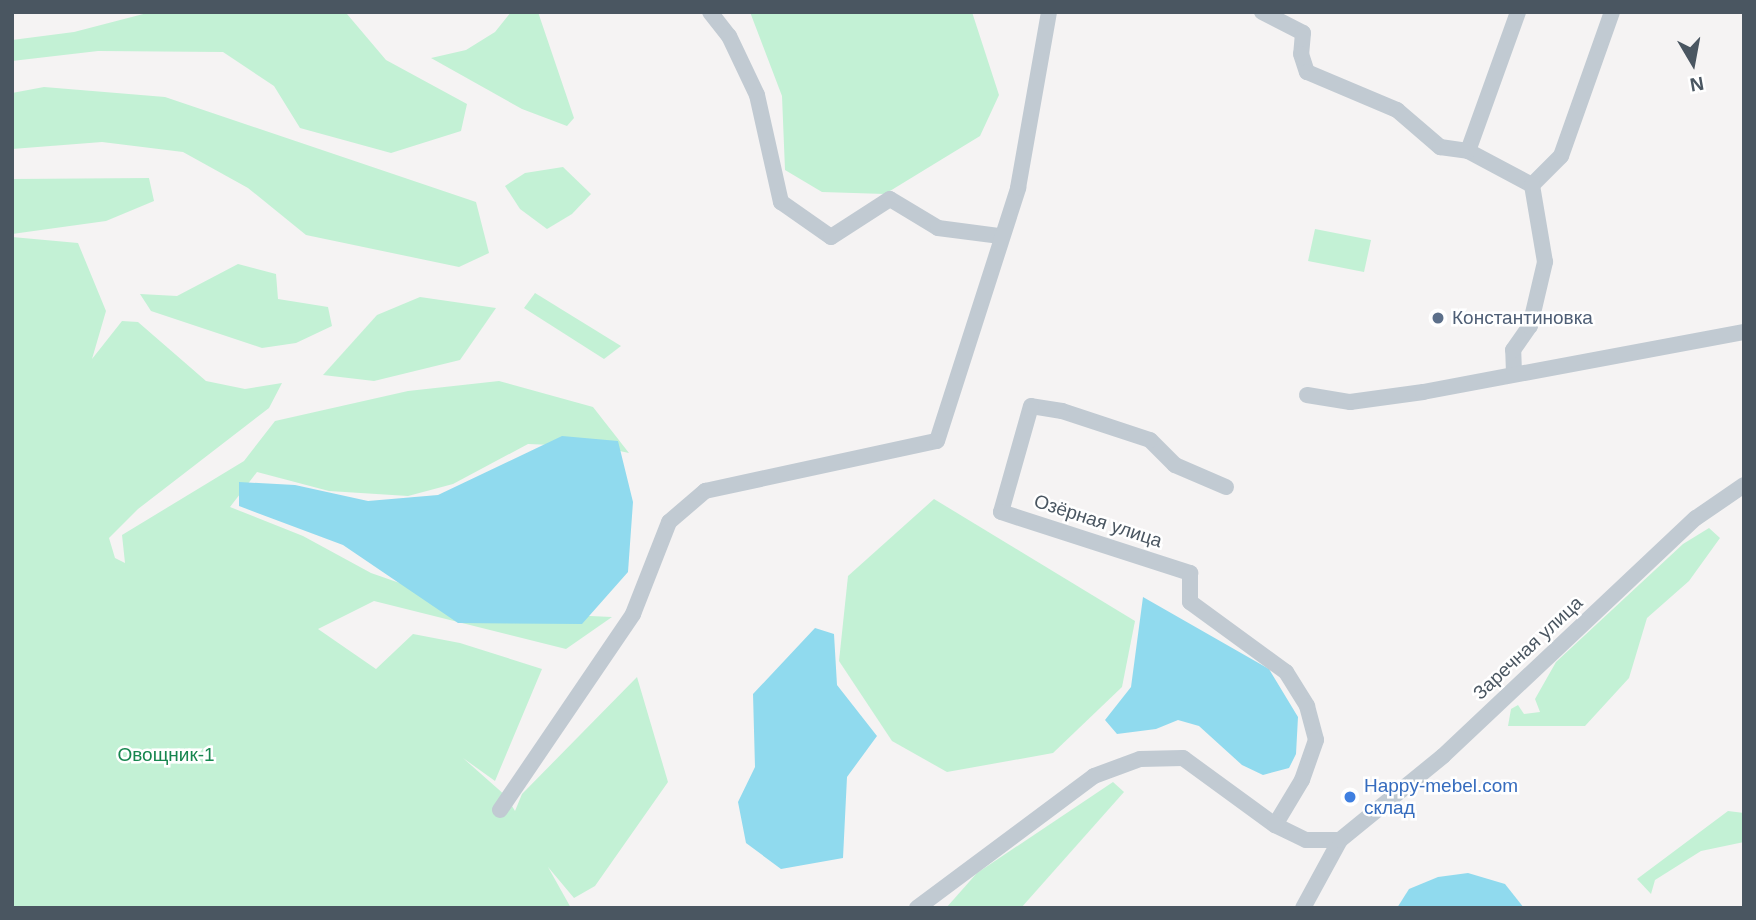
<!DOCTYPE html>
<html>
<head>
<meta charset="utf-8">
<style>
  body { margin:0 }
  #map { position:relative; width:1756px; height:920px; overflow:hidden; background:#f5f3f3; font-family:Arial,sans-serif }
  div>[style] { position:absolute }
  .green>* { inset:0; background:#c3f1d5 }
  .water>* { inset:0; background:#90daee }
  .minor>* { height:16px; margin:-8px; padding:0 8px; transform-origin:8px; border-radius:8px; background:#c1cad2 }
  .dots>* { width:19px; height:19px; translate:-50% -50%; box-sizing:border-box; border:4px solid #fff; border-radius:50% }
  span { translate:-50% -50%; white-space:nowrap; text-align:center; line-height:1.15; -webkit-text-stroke:5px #fff; paint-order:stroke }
  .service-label { font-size:19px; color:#4e5e75 }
  .left { translate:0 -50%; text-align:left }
  .street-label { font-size:19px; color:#4a5661 }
  .park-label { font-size:19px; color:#17864f }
  .shop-label { font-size:19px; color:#366cbe }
  .frame { position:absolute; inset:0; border:14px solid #4a5661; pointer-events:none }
  .north { position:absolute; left:1658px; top:28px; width:70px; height:70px; -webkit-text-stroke:5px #fff; paint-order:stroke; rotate:170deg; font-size:19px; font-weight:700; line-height:28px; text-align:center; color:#4a5661 }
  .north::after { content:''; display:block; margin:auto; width:24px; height:32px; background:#4a5661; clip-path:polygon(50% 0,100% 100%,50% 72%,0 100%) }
</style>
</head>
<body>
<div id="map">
  <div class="green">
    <div style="clip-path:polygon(151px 12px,347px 14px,386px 60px,467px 104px,461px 131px,391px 153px,300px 128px,274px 86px,223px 52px,98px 51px,12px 61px,12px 40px,74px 32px)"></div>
    <div style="clip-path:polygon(511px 12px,538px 12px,574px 118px,567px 126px,522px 109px,431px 58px,466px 50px,495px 32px)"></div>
    <div style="clip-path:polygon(750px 12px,972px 12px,999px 95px,980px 136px,885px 194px,822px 192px,785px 170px,782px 96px)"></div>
    <div style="clip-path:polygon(44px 87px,165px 97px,476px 202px,489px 253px,459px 267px,306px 235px,248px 188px,183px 152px,102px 142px,12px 149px,12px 93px)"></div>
    <div style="clip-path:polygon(563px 167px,591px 194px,572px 214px,547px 229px,520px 209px,505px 186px,525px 173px)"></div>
    <div style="clip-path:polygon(149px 178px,154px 201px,106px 221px,12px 234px,12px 179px)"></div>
    <div style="clip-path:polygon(1315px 229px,1371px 240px,1364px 272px,1308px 261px)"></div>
    <div style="clip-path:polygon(12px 237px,78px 243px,106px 311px,92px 359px,122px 321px,138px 322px,206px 381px,245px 389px,282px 383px,269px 408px,138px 509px,109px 538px,115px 558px,125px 563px,122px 535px,244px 461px,275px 421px,408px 391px,499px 381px,593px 407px,629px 453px,601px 447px,528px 444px,453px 484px,408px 496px,329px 491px,257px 472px,230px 507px,303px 536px,371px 573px,480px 611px,612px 617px,566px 649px,374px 601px,318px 629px,376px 669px,413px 634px,460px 643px,542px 669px,495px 781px,463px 758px,506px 796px,515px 811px,522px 794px,637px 677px,668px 782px,595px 886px,574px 898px,548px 867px,571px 908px,12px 908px)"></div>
    <div style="clip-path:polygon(238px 264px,276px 274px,278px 299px,328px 307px,332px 326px,296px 343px,262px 348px,151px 311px,140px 294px,177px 296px)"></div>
    <div style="clip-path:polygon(535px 293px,621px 346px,604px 359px,524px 308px)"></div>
    <div style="clip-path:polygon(420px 297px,496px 308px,460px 360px,374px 381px,323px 375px,377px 315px)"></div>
    <div style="clip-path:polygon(934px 499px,1135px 621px,1122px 687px,1053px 753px,947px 772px,892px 741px,839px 661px,848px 576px)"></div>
    <div style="clip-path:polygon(1709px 528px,1720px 538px,1689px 581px,1647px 618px,1629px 678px,1585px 726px,1508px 726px,1511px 709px,1518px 705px,1524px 714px,1540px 712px,1535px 699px,1556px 662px,1683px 544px)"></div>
    <div style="clip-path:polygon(1113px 782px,1124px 792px,1021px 908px,946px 908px,977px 873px)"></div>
    <div style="clip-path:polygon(1728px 811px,1744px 813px,1744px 842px,1701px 851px,1655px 880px,1651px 894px,1637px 879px)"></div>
  </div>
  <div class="water">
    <div style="clip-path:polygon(562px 436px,618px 441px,633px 502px,628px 572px,582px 624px,458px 623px,343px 545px,239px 506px,239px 482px,295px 485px,368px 501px,438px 495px)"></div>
    <div style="clip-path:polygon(1143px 597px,1269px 669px,1298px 717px,1296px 754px,1289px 768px,1263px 775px,1242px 765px,1199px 726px,1178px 720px,1156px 729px,1117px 734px,1105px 720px,1131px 687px)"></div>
    <div style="clip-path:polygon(815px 628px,834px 634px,837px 685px,877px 736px,847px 777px,843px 858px,781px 869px,746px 843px,738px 802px,755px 767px,753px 694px)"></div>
    <div style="clip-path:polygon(1468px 873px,1505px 884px,1524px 908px,1397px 908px,1409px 889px,1438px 877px)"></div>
  </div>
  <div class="minor">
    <div style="left:710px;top:12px;width:31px;rotate:52deg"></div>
    <div style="left:729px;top:36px;width:65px;rotate:64.6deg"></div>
    <div style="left:757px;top:95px;width:110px;rotate:77.4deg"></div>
    <div style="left:781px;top:202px;width:61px;rotate:35deg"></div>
    <div style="left:831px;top:237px;width:70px;rotate:-32.8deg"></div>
    <div style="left:890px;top:199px;width:56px;rotate:31.1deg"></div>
    <div style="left:938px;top:228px;width:63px;rotate:7.4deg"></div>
    <div style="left:1262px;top:12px;width:46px;rotate:27.1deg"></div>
    <div style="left:1303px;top:33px;width:21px;rotate:95deg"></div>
    <div style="left:1301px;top:54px;width:19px;rotate:72deg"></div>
    <div style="left:1307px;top:72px;width:98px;rotate:22.9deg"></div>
    <div style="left:1397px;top:110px;width:57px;rotate:40.7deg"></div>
    <div style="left:1440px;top:147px;width:28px;rotate:8deg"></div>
    <div style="left:1468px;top:151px;width:72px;rotate:28deg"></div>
    <div style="left:1468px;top:151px;width:148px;rotate:-70.2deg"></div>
    <div style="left:1532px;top:185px;width:41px;rotate:-45deg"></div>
    <div style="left:1561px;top:156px;width:153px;rotate:-70.5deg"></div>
    <div style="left:1514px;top:373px;width:23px;rotate:-92deg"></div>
    <div style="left:1513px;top:350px;width:29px;rotate:-55deg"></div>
    <div style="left:1530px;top:326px;width:66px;rotate:-76.8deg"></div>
    <div style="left:1545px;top:262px;width:78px;rotate:-99.6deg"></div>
    <div style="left:1307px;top:395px;width:44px;rotate:9.2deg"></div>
    <div style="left:1350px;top:402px;width:74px;rotate:-7.8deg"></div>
    <div style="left:1423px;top:392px;width:327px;rotate:-10.6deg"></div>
    <div style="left:1226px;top:487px;width:56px;rotate:-156.7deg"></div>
    <div style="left:1175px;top:465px;width:35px;rotate:-135deg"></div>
    <div style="left:1150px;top:440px;width:93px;rotate:-161.8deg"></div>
    <div style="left:1062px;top:411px;width:31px;rotate:-171deg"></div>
    <div style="left:1031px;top:406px;width:110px;rotate:105.8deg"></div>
    <div style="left:1001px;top:512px;width:199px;rotate:17.9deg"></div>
    <div style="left:1190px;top:573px;width:29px;rotate:90deg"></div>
    <div style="left:1190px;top:602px;width:119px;rotate:36.1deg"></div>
    <div style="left:1286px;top:672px;width:40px;rotate:58deg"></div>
    <div style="left:1307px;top:706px;width:35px;rotate:75deg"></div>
    <div style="left:1316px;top:740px;width:42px;rotate:109.3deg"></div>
    <div style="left:1302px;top:780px;width:52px;rotate:121deg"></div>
    <div style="left:500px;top:810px;width:237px;rotate:-55.8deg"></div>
    <div style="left:633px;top:614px;width:99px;rotate:-68.6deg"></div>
    <div style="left:669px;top:522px;width:48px;rotate:-40.7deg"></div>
    <div style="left:705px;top:491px;width:237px;rotate:-12.2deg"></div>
    <div style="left:937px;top:441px;width:266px;rotate:-72.2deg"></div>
    <div style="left:1018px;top:188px;width:179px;rotate:-80deg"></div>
    <div style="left:917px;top:908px;width:221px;rotate:-36.7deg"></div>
    <div style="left:1094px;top:776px;width:49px;rotate:-20.3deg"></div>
    <div style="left:1140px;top:759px;width:43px;rotate:-1.3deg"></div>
    <div style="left:1183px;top:758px;width:114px;rotate:36.1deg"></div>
    <div style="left:1275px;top:825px;width:34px;rotate:26deg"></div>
    <div style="left:1306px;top:840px;width:34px"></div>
    <div style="left:1303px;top:908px;width:77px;rotate:-61.4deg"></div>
    <div style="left:1340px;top:840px;width:133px;rotate:-39.2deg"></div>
    <div style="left:1443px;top:756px;width:347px;rotate:-43.3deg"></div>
    <div style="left:1696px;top:518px;width:58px;rotate:-34.5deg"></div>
  </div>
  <div class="dots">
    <div style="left:1438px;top:318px;background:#5c6f8a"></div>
    <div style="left:1350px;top:797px;background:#3f7fe0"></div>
  </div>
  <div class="service-label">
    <span class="left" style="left:1452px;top:318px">Константиновка</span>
  </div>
  <div class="street-label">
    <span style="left:1098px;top:521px;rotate:18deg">Озёрная улица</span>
    <span style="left:1528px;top:648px;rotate:-43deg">Заречная улица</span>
  </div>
  <div class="park-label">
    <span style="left:166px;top:755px">Овощник-1</span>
  </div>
  <div class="shop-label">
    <span class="left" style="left:1364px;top:797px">Happy-mebel.com<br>склад</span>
  </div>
  <div class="frame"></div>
  <div class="north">N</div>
</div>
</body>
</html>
